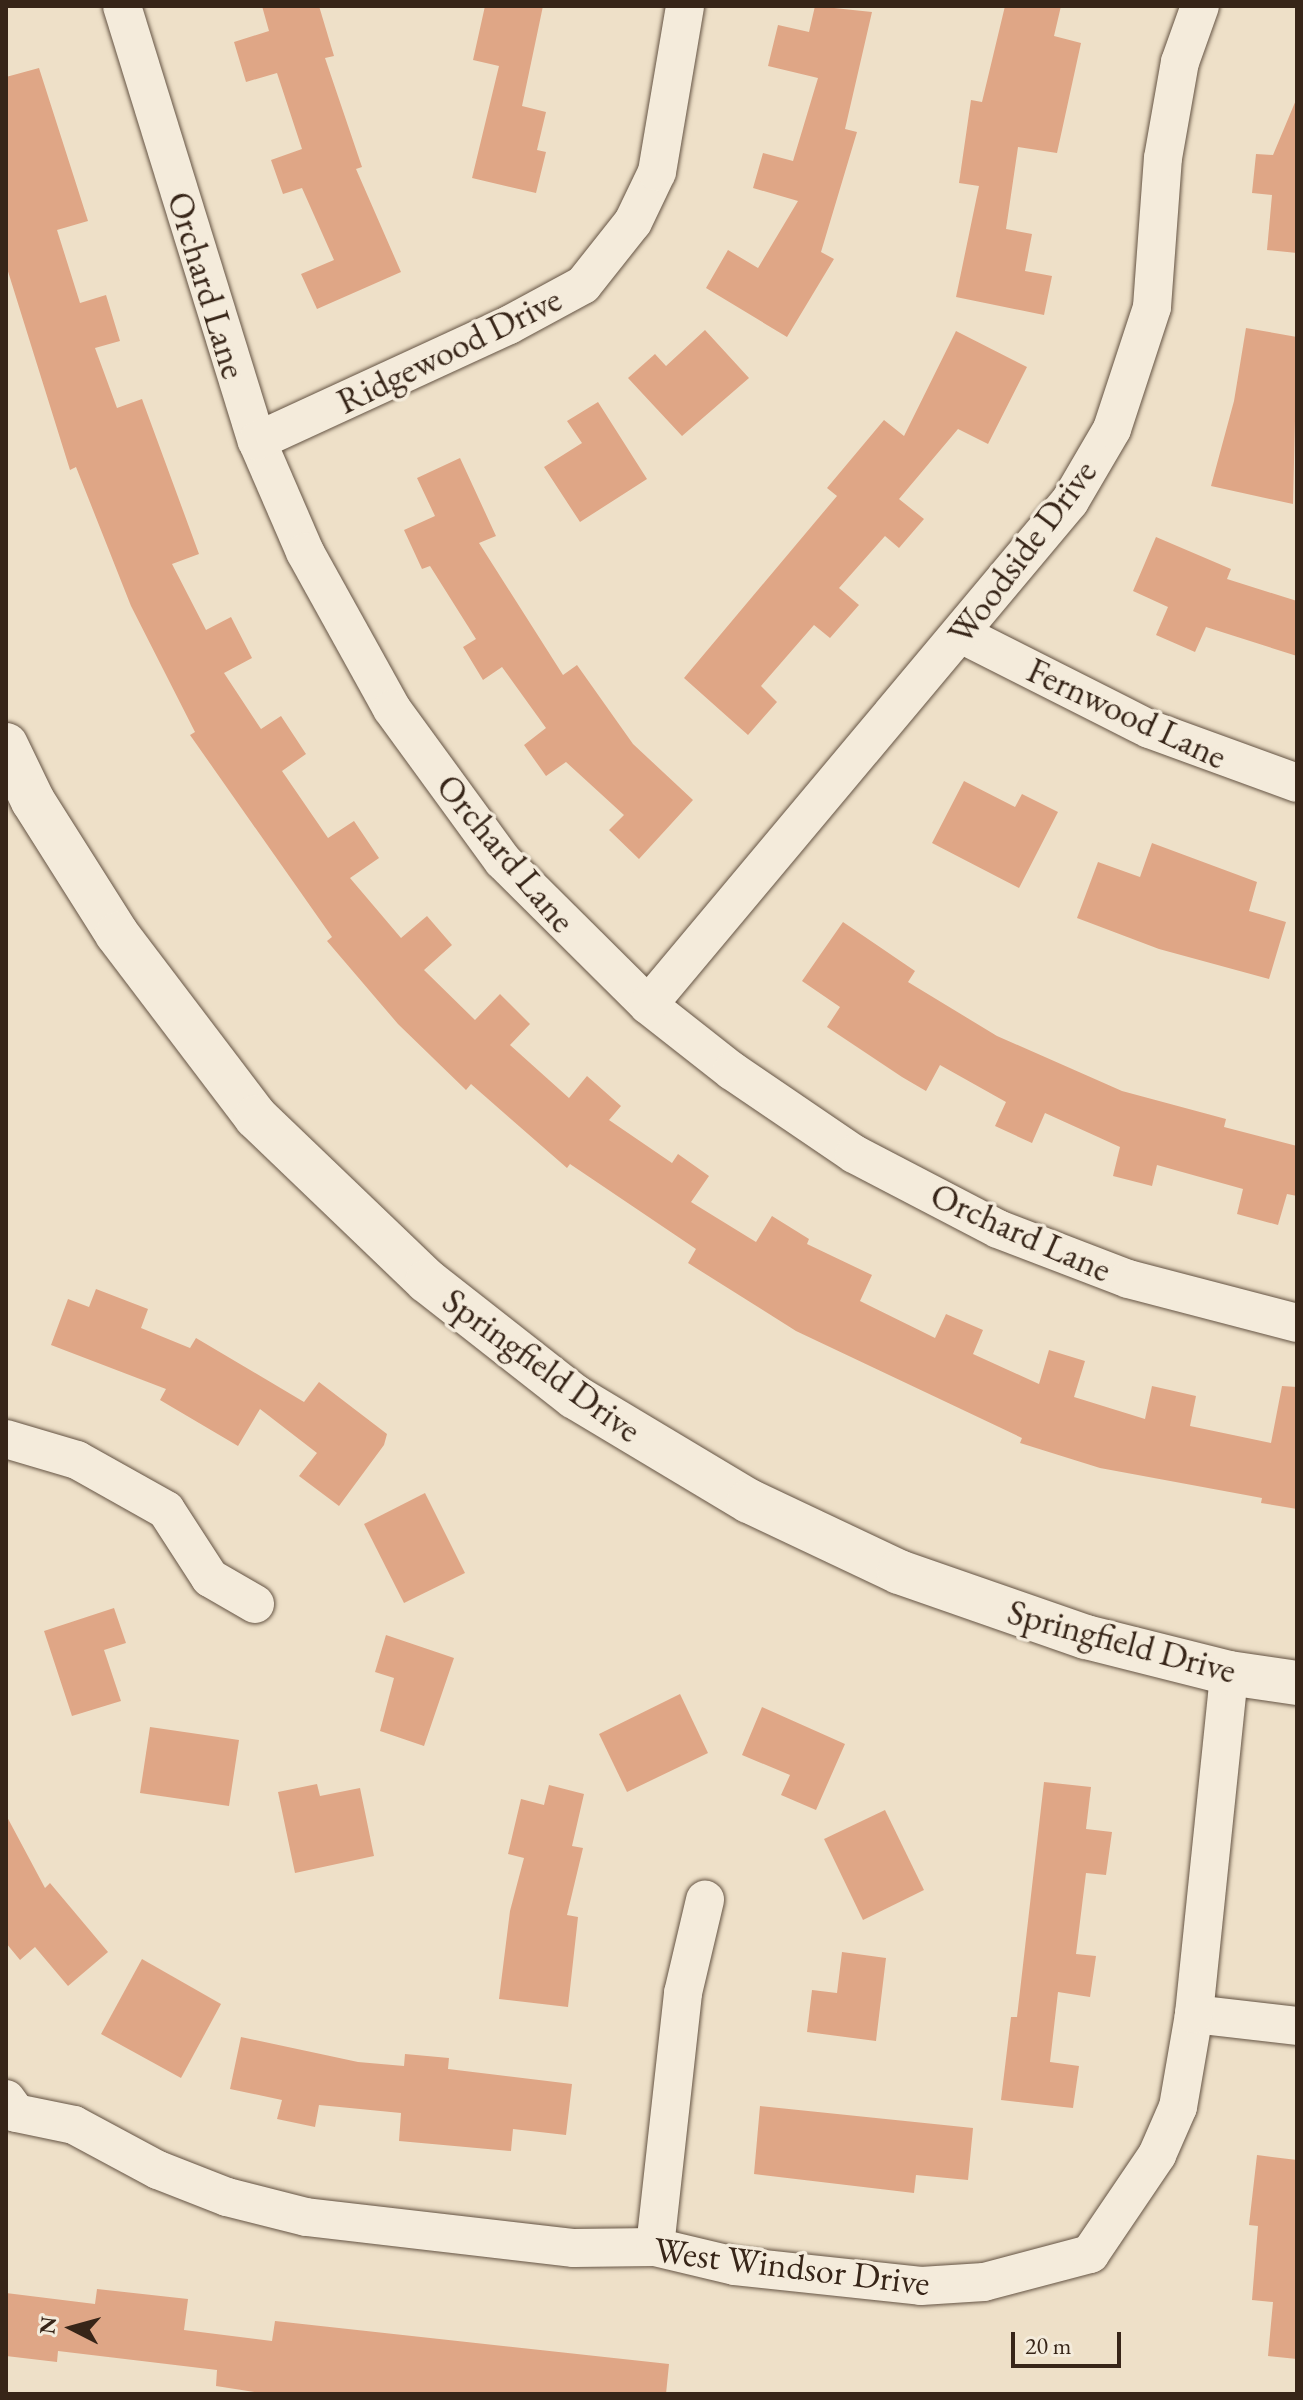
<!DOCTYPE html>
<html>
<head>
<meta charset="utf-8">
<style>
  body { margin:0 }
  #map { position:relative; width:1303px; height:2400px; overflow:hidden; background:#eee0c8; font-family:"EB Garamond",serif }
  div>[style] { position:absolute }
  .building>* { inset:0; background:#dfa686 }
  .roads { filter:drop-shadow(0 0 2px #655444) drop-shadow(0 0 2px #655444) }
  .street>* { height:38px; margin:-19px; padding:0 19px; transform-origin:19px; border-radius:19px; background:#f4ebdb }
  .secondary>* { height:44px; margin:-22px; padding:0 22px; transform-origin:22px; border-radius:22px; background:#f4ebdb }
  span { translate:-50% -50%; white-space:nowrap; text-align:center; line-height:1.15; -webkit-text-stroke:7px #f4ebdb; paint-order:stroke }
  .street-label { font-size:36px; color:#372518 }
  .frame { position:absolute; inset:0; border:8px solid #372518; pointer-events:none }
  .north { position:absolute; left:32px; top:2288px; width:80px; height:80px; -webkit-text-stroke:6px #f4ebdb; paint-order:stroke; rotate:276deg; font-size:22px; font-weight:700; line-height:32px; text-align:center; color:#372518 }
  .north::after { content:''; display:block; margin:auto; width:28px; height:36px; background:#372518; clip-path:polygon(50% 0,100% 100%,50% 72%,0 100%) }
  .scale { position:absolute; left:1011px; top:2332px; width:110px; height:36px; box-sizing:border-box; border:4px solid #372518; border-top:0; padding-left:10px; font-size:24px; line-height:28px; white-space:nowrap; color:#372518; -webkit-text-stroke:6px #f4ebdb; paint-order:stroke }
</style>
</head>
<body>
<div id="map">
  <div class="building">
    <div style="clip-path:polygon(262px 6px,319px 6px,334px 56px,325px 58px,362px 167px,356px 169px,401px 272px,317px 309px,301px 274px,334px 260px,302px 188px,283px 194px,271px 160px,302px 149px,277px 73px,246px 82px,234px 42px,269px 31px)"></div>
    <div style="clip-path:polygon(485px 6px,543px 6px,522px 106px,546px 112px,537px 150px,546px 152px,536px 193px,472px 178px,499px 66px,473px 60px)"></div>
    <div style="clip-path:polygon(815px 6px,872px 12px,845px 129px,857px 132px,821px 252px,834px 259px,787px 337px,706px 288px,728px 250px,758px 268px,798px 201px,753px 188px,763px 153px,793px 161px,818px 78px,768px 66px,778px 25px,809px 32px)"></div>
    <div style="clip-path:polygon(1005px 6px,1061px 6px,1054px 36px,1081px 43px,1057px 153px,1018px 147px,1006px 229px,1032px 234px,1025px 271px,1052px 276px,1044px 315px,956px 297px,979px 186px,959px 183px,971px 100px,982px 102px)"></div>
    <div style="clip-path:polygon(39px 68px,88px 221px,57px 230px,80px 303px,106px 295px,120px 341px,95px 348px,117px 408px,142px 399px,199px 554px,172px 564px,206px 630px,231px 617px,252px 658px,224px 673px,261px 729px,281px 716px,306px 754px,282px 771px,328px 838px,354px 821px,379px 858px,350px 878px,401px 938px,427px 916px,452px 945px,424px 970px,475px 1020px,500px 994px,530px 1024px,510px 1045px,569px 1098px,587px 1076px,621px 1106px,609px 1120px,672px 1163px,678px 1154px,709px 1176px,691px 1202px,756px 1242px,772px 1216px,809px 1239px,807px 1244px,872px 1275px,860px 1301px,935px 1338px,946px 1314px,983px 1330px,973px 1354px,1039px 1384px,1049px 1350px,1085px 1361px,1074px 1397px,1145px 1419px,1152px 1386px,1196px 1396px,1190px 1426px,1271px 1443px,1282px 1386px,1297px 1387px,1297px 1509px,1261px 1503px,1262px 1498px,1100px 1468px,1020px 1443px,1022px 1438px,796px 1331px,688px 1263px,696px 1249px,570px 1164px,567px 1168px,471px 1084px,466px 1090px,398px 1024px,327px 941px,332px 937px,190px 735px,195px 732px,131px 606px,76px 467px,70px 470px,6px 265px,6px 77px)"></div>
    <div style="clip-path:polygon(1296px 100px,1297px 253px,1267px 250px,1272px 195px,1252px 193px,1256px 154px,1273px 155px)"></div>
    <div style="clip-path:polygon(1246px 328px,1297px 337px,1293px 504px,1211px 486px,1234px 401px)"></div>
    <div style="clip-path:polygon(705px 330px,749px 378px,682px 436px,628px 378px,655px 354px,666px 366px)"></div>
    <div style="clip-path:polygon(956px 331px,1027px 367px,988px 444px,958px 429px,899px 499px,924px 519px,899px 548px,885px 536px,839px 588px,859px 605px,830px 638px,814px 625px,761px 686px,777px 702px,748px 735px,684px 678px,837px 496px,827px 488px,884px 420px,904px 436px)"></div>
    <div style="clip-path:polygon(598px 402px,647px 479px,580px 522px,544px 467px,582px 443px,567px 421px)"></div>
    <div style="clip-path:polygon(460px 458px,496px 536px,479px 543px,563px 675px,577px 665px,633px 744px,693px 800px,639px 859px,609px 830px,624px 815px,566px 762px,546px 776px,524px 745px,546px 728px,502px 667px,483px 680px,463px 647px,476px 639px,430px 566px,422px 569px,404px 530px,435px 516px,417px 478px)"></div>
    <div style="clip-path:polygon(1156px 537px,1231px 569px,1227px 579px,1297px 601px,1297px 656px,1206px 627px,1195px 652px,1156px 635px,1168px 607px,1133px 591px)"></div>
    <div style="clip-path:polygon(964px 781px,1015px 807px,1022px 794px,1058px 812px,1019px 888px,932px 843px)"></div>
    <div style="clip-path:polygon(1152px 843px,1257px 882px,1249px 911px,1286px 922px,1269px 979px,1159px 949px,1077px 918px,1098px 862px,1140px 877px)"></div>
    <div style="clip-path:polygon(843px 922px,915px 971px,908px 982px,997px 1036px,1122px 1091px,1226px 1119px,1224px 1127px,1297px 1146px,1297px 1196px,1287px 1194px,1278px 1225px,1237px 1214px,1243px 1189px,1157px 1165px,1152px 1186px,1113px 1176px,1120px 1147px,1045px 1113px,1032px 1143px,995px 1126px,1006px 1102px,940px 1065px,926px 1091px,902px 1077px,827px 1027px,840px 1007px,802px 981px)"></div>
    <div style="clip-path:polygon(96px 1289px,148px 1309px,141px 1328px,190px 1348px,196px 1338px,304px 1402px,319px 1382px,387px 1434px,384px 1445px,339px 1506px,299px 1476px,317px 1453px,260px 1409px,238px 1446px,160px 1400px,166px 1389px,51px 1345px,68px 1299px,89px 1307px)"></div>
    <div style="clip-path:polygon(425px 1493px,465px 1573px,404px 1603px,364px 1524px)"></div>
    <div style="clip-path:polygon(114px 1608px,126px 1643px,104px 1650px,121px 1701px,72px 1716px,44px 1631px)"></div>
    <div style="clip-path:polygon(386px 1635px,454px 1658px,424px 1746px,380px 1731px,394px 1678px,375px 1672px)"></div>
    <div style="clip-path:polygon(680px 1694px,708px 1753px,627px 1792px,599px 1734px)"></div>
    <div style="clip-path:polygon(762px 1707px,845px 1744px,816px 1810px,781px 1795px,790px 1775px,742px 1755px)"></div>
    <div style="clip-path:polygon(150px 1727px,239px 1740px,229px 1806px,140px 1793px)"></div>
    <div style="clip-path:polygon(1044px 1782px,1091px 1787px,1086px 1829px,1112px 1832px,1106px 1875px,1086px 1873px,1076px 1954px,1096px 1956px,1090px 1997px,1058px 1992px,1050px 2062px,1079px 2066px,1073px 2108px,1001px 2100px,1011px 2017px,1017px 2017px)"></div>
    <div style="clip-path:polygon(317px 1784px,320px 1796px,360px 1788px,374px 1856px,295px 1873px,278px 1792px)"></div>
    <div style="clip-path:polygon(549px 1785px,584px 1794px,572px 1846px,583px 1848px,567px 1915px,578px 1917px,568px 2007px,499px 1999px,510px 1911px,524px 1858px,508px 1854px,521px 1799px,544px 1805px)"></div>
    <div style="clip-path:polygon(885px 1810px,924px 1890px,863px 1920px,824px 1839px)"></div>
    <div style="clip-path:polygon(6px 1815px,45px 1888px,50px 1883px,108px 1952px,68px 1986px,35px 1947px,20px 1960px,6px 1943px)"></div>
    <div style="clip-path:polygon(842px 1952px,886px 1958px,876px 2041px,807px 2032px,812px 1990px,837px 1993px)"></div>
    <div style="clip-path:polygon(142px 1959px,221px 2004px,181px 2078px,101px 2034px)"></div>
    <div style="clip-path:polygon(241px 2037px,358px 2062px,404px 2066px,405px 2054px,449px 2058px,448px 2069px,572px 2084px,566px 2135px,513px 2129px,511px 2151px,399px 2141px,401px 2113px,319px 2105px,315px 2127px,277px 2119px,282px 2100px,230px 2089px)"></div>
    <div style="clip-path:polygon(760px 2106px,973px 2128px,968px 2180px,916px 2175px,914px 2193px,754px 2174px)"></div>
    <div style="clip-path:polygon(1257px 2155px,1297px 2160px,1297px 2359px,1268px 2356px,1273px 2302px,1252px 2300px,1258px 2226px,1249px 2225px)"></div>
    <div style="clip-path:polygon(97px 2289px,188px 2299px,184px 2330px,272px 2341px,275px 2321px,669px 2364px,666px 2394px,268px 2394px,216px 2386px,217px 2370px,58px 2351px,57px 2362px,6px 2356px,6px 2293px,95px 2304px)"></div>
  </div>
  <div class="roads">
    <div class="street">
      <div style="left:122px;top:6px;width:455px;rotate:72.8deg"></div>
      <div style="left:257px;top:441px;width:121px;rotate:66.6deg"></div>
      <div style="left:305px;top:552px;width:179px;rotate:61deg"></div>
      <div style="left:392px;top:709px;width:188px;rotate:53.9deg"></div>
      <div style="left:503px;top:861px;width:204px;rotate:44.8deg"></div>
      <div style="left:648px;top:1005px;width:107px;rotate:38.2deg"></div>
      <div style="left:732px;top:1071px;width:148px;rotate:34.2deg"></div>
      <div style="left:854px;top:1154px;width:162px;rotate:27.5deg"></div>
      <div style="left:998px;top:1229px;width:139px;rotate:21deg"></div>
      <div style="left:1128px;top:1279px;width:175px;rotate:14.6deg"></div>
      <div style="left:257px;top:441px;width:277px;rotate:-24.7deg"></div>
      <div style="left:509px;top:325px;width:84px;rotate:-28.4deg"></div>
      <div style="left:583px;top:285px;width:80px;rotate:-51.6deg"></div>
      <div style="left:633px;top:222px;width:55px;rotate:-64.4deg"></div>
      <div style="left:657px;top:172px;width:168px;rotate:-80.4deg"></div>
      <div style="left:961px;top:634px;width:211px;rotate:26.8deg"></div>
      <div style="left:1149px;top:729px;width:158px;rotate:20deg"></div>
      <div style="left:648px;top:1005px;width:657px;rotate:-50.06deg"></div>
      <div style="left:1070px;top:501px;width:83px;rotate:-59.7deg"></div>
      <div style="left:1112px;top:429px;width:128px;rotate:-71.8deg"></div>
      <div style="left:1152px;top:307px;width:149px;rotate:-85.8deg"></div>
      <div style="left:1163px;top:158px;width:97px;rotate:-80deg"></div>
      <div style="left:1180px;top:62px;width:59px;rotate:-70.3deg"></div>
      <div style="left:6px;top:1439px;width:74px;rotate:16.5deg"></div>
      <div style="left:77px;top:1460px;width:102px;rotate:29.3deg"></div>
      <div style="left:166px;top:1510px;width:81px;rotate:57.1deg"></div>
      <div style="left:210px;top:1578px;width:52px;rotate:30deg"></div>
      <div style="left:1194px;top:2014px;width:104px;rotate:6.6deg"></div>
      <div style="left:6px;top:2099px;width:17px;rotate:54deg"></div>
      <div style="left:16px;top:2113px;width:59px;rotate:11.7deg"></div>
      <div style="left:74px;top:2125px;width:95px;rotate:28.2deg"></div>
      <div style="left:158px;top:2170px;width:74px;rotate:21.4deg"></div>
      <div style="left:227px;top:2197px;width:81px;rotate:14.2deg"></div>
      <div style="left:306px;top:2217px;width:270px;rotate:6.6deg"></div>
      <div style="left:574px;top:2248px;width:81px;rotate:-0.7deg"></div>
      <div style="left:655px;top:2247px;width:82px;rotate:13.4deg"></div>
      <div style="left:735px;top:2266px;width:187px;rotate:6.1deg"></div>
      <div style="left:921px;top:2286px;width:63px;rotate:-3.6deg"></div>
      <div style="left:984px;top:2282px;width:110px;rotate:-14.8deg"></div>
      <div style="left:1090px;top:2254px;width:120px;rotate:-55.9deg"></div>
      <div style="left:1157px;top:2155px;width:52px;rotate:-66.4deg"></div>
      <div style="left:1178px;top:2107px;width:94px;rotate:-80.2deg"></div>
      <div style="left:1194px;top:2014px;width:343px;rotate:-84.1deg"></div>
      <div style="left:655px;top:2247px;width:256px;rotate:-83.7deg"></div>
      <div style="left:683px;top:1993px;width:96px;rotate:-76.7deg"></div>
    </div>
    <div class="secondary">
      <div style="left:6px;top:745px;width:62px;rotate:64.3deg"></div>
      <div style="left:33px;top:801px;width:157px;rotate:57.7deg"></div>
      <div style="left:117px;top:934px;width:230px;rotate:52.8deg"></div>
      <div style="left:256px;top:1117px;width:237px;rotate:43.8deg"></div>
      <div style="left:427px;top:1281px;width:188px;rotate:38.1deg"></div>
      <div style="left:575px;top:1397px;width:203px;rotate:30.9deg"></div>
      <div style="left:749px;top:1501px;width:166px;rotate:25.3deg"></div>
      <div style="left:899px;top:1572px;width:198px;rotate:19.2deg"></div>
      <div style="left:1086px;top:1637px;width:147px;rotate:14.1deg"></div>
      <div style="left:1229px;top:1673px;width:69px;rotate:8.4deg"></div>
    </div>
  </div>
  <div class="street-label">
    <span style="left:207px;top:285px;rotate:73deg">Orchard Lane</span>
    <span style="left:449px;top:350px;rotate:-26deg">Ridgewood Drive</span>
    <span style="left:1022px;top:552px;rotate:-53deg">Woodside Drive</span>
    <span style="left:1127px;top:713px;rotate:25deg">Fernwood Lane</span>
    <span style="left:506px;top:853px;rotate:50deg">Orchard Lane</span>
    <span style="left:1021px;top:1232px;rotate:24deg">Orchard Lane</span>
    <span style="left:542px;top:1365px;rotate:36deg">Springfield Drive</span>
    <span style="left:1122px;top:1641px;rotate:15deg">Springfield Drive</span>
    <span style="left:792px;top:2266px;rotate:7deg">West Windsor Drive</span>
  </div>
  <div class="frame"></div>
  <div class="north">N</div>
  <div class="scale">20 m</div>
</div>
</body>
</html>
